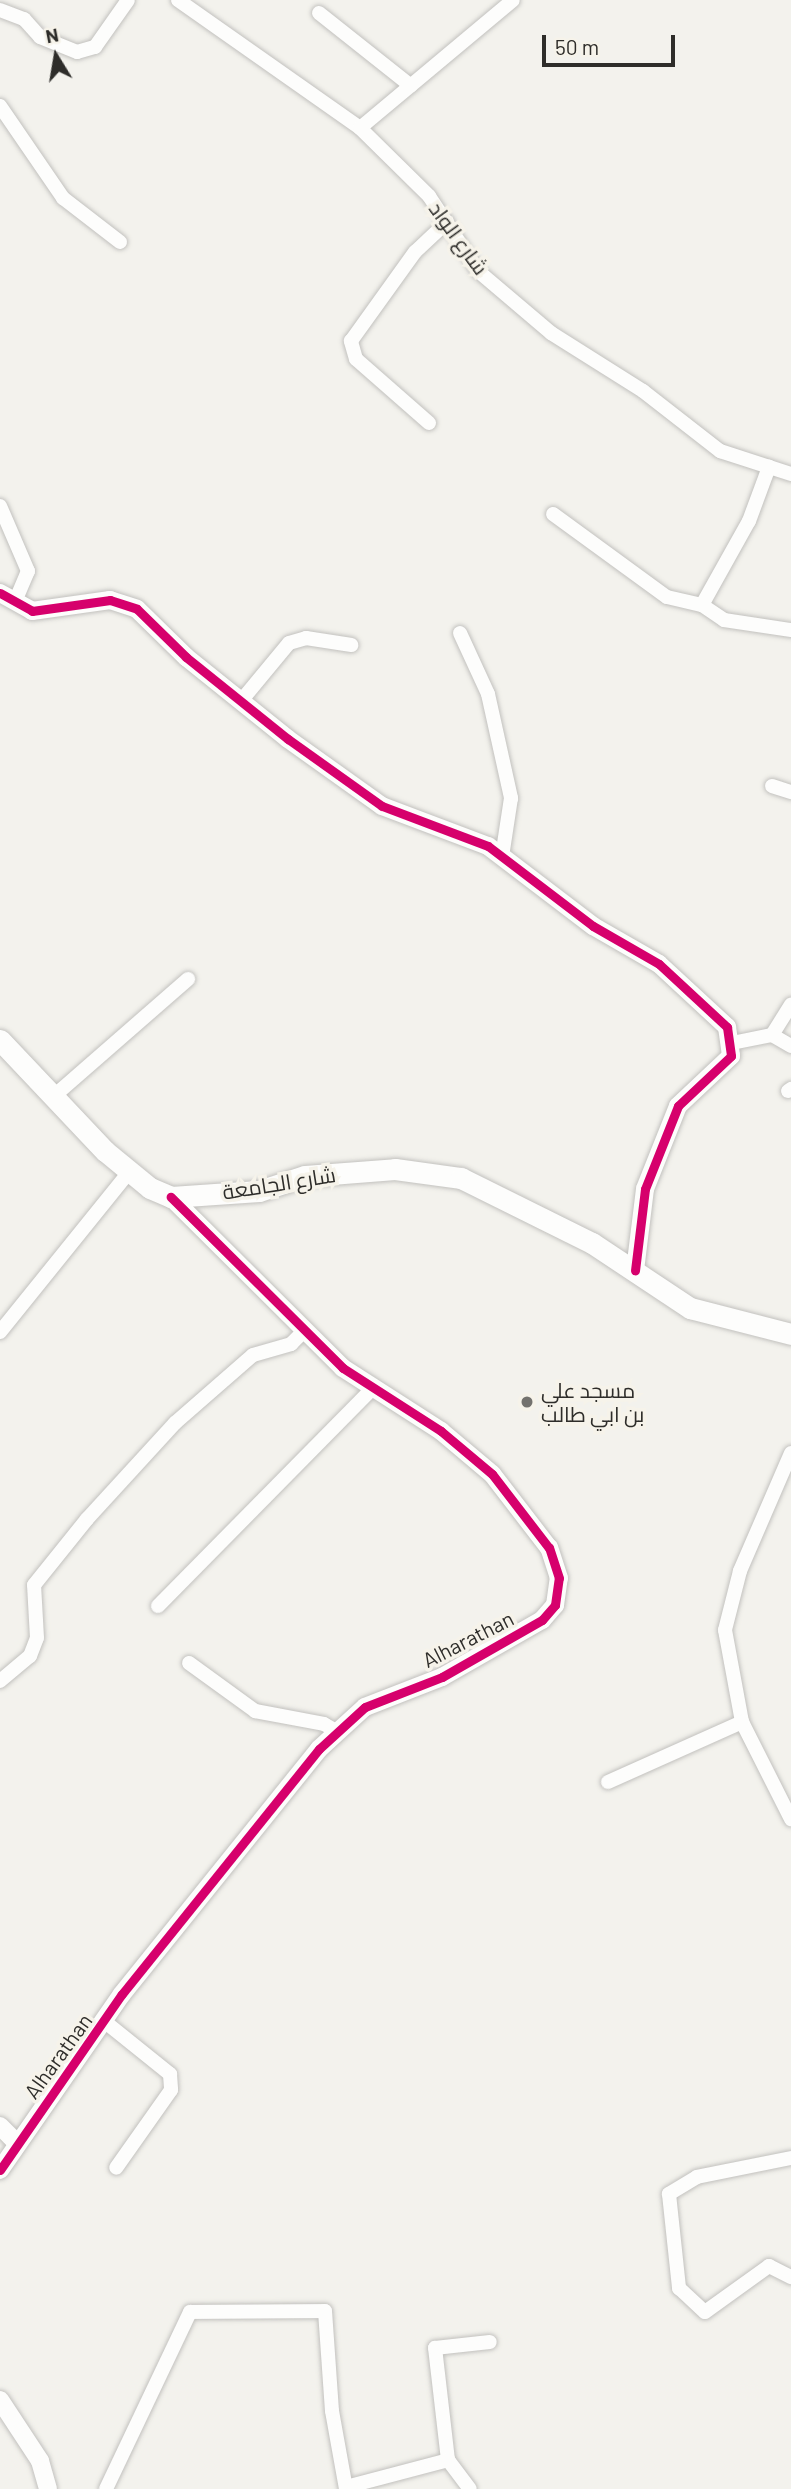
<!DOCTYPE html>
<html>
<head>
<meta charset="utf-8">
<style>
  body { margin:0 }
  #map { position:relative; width:791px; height:2489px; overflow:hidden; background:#f3f2ed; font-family:Barlow,Cairo,sans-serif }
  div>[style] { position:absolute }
  .roads { filter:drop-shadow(0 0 2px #c2c1be) drop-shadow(0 0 2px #c2c1be) }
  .minor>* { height:14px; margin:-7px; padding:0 7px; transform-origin:7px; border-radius:7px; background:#fdfdfc }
  .tertiary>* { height:18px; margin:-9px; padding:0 9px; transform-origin:9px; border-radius:9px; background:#fdfdfc }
  .secondary>* { height:21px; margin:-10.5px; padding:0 10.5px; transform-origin:10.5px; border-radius:10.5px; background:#fdfdfc }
  .cycleway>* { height:9px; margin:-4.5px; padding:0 4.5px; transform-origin:4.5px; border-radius:4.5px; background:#d6006c }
  .dots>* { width:19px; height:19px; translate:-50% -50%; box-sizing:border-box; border:4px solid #f6f3ea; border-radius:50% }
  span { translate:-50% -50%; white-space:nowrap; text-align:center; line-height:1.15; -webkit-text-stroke:7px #f6f3ea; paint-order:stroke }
  .street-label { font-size:21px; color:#2e2d2a }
  .poi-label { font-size:21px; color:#2e2d2a }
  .left { translate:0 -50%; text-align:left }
  .north { position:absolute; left:21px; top:21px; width:70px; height:70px; -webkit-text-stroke:5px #f6f3ea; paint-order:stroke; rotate:349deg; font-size:19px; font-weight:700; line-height:28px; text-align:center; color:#2e2d2a }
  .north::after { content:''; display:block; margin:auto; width:24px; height:32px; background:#2e2d2a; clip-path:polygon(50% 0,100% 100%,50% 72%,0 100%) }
  .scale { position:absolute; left:542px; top:35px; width:133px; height:32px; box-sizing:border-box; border:4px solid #2e2d2a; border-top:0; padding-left:9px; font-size:21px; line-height:24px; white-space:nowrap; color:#2e2d2a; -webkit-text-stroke:5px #f6f3ea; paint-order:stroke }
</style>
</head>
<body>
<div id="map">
  <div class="roads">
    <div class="minor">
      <div style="left:178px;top:0;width:223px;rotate:35.1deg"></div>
      <div style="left:360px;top:128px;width:97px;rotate:44.6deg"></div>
      <div style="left:429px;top:196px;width:90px;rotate:56.8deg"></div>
      <div style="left:478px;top:271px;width:96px;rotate:40.3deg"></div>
      <div style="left:551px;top:333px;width:109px;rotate:32.2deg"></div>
      <div style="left:643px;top:391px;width:98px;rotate:37.9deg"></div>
      <div style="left:720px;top:451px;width:75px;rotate:17.9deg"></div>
      <div style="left:0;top:10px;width:26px;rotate:21deg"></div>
      <div style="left:24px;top:19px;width:24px;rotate:48deg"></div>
      <div style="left:40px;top:37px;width:40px;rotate:22deg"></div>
      <div style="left:77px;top:52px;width:19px;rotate:-16deg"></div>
      <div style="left:95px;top:47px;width:57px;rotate:-54.9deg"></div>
      <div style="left:319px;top:13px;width:117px;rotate:38.4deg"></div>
      <div style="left:0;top:106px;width:112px;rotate:55.6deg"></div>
      <div style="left:63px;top:198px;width:72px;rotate:37.7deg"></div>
      <div style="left:360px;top:128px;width:199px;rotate:-39.9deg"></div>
      <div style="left:429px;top:423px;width:97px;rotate:-138.8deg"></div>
      <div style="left:356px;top:359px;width:19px;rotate:-106deg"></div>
      <div style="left:351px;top:341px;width:110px;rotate:-54.3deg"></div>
      <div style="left:415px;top:252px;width:44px;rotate:-43.2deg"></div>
      <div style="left:0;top:506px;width:71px;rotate:66.7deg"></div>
      <div style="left:28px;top:571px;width:30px;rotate:113deg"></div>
      <div style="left:553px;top:514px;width:141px;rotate:36.1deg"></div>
      <div style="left:667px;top:597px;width:36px;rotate:13deg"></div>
      <div style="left:702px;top:605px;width:27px;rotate:34deg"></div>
      <div style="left:724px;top:620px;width:68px;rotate:8.5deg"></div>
      <div style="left:702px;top:605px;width:96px;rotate:-60.8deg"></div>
      <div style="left:749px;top:521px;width:58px;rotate:-69.7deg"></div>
      <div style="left:460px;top:633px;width:67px;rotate:65.3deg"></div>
      <div style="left:488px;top:694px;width:107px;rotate:77.5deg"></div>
      <div style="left:511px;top:798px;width:60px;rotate:98.7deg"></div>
      <div style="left:241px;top:701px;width:75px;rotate:-50.4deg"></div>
      <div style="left:289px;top:643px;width:18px;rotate:-16deg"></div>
      <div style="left:306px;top:638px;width:46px;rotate:8.8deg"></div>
      <div style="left:772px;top:786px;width:20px;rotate:18deg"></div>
      <div style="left:772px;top:1035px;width:36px;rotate:-58deg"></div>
      <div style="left:732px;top:1043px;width:41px;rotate:-11.3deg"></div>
      <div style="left:772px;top:1035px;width:22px;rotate:30deg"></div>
      <div style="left:788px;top:1091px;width:4px;rotate:-34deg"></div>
      <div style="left:54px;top:1096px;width:178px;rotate:-41.1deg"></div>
      <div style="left:0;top:1332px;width:207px;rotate:-51.1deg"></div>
      <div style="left:791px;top:1453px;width:129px;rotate:113.4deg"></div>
      <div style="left:740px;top:1571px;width:61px;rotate:104.3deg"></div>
      <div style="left:725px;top:1630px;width:94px;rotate:79.5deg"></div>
      <div style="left:742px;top:1722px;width:109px;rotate:63.2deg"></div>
      <div style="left:158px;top:1606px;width:306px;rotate:-45.4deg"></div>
      <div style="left:189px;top:1663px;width:82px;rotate:36deg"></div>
      <div style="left:255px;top:1711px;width:70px;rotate:10.7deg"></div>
      <div style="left:324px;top:1724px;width:16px;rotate:30deg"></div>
      <div style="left:0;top:1681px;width:39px;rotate:-40deg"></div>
      <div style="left:30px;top:1656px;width:19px;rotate:-69deg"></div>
      <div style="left:37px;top:1638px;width:53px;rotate:-93.2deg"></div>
      <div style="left:34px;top:1585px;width:85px;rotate:-51.2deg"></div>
      <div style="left:87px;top:1519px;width:130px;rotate:-47.5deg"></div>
      <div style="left:175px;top:1423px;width:103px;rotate:-41.1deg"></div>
      <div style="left:253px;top:1355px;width:40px;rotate:-16deg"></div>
      <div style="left:291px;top:1344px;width:18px;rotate:-45deg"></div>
      <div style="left:608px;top:1782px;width:147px;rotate:-24.1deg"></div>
      <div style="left:104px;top:2021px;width:85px;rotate:38.8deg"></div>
      <div style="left:170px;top:2074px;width:16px;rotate:86deg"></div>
      <div style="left:171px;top:2090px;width:95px;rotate:125.2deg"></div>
      <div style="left:791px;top:2158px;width:96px;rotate:168.6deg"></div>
      <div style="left:697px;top:2177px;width:33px;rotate:149deg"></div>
      <div style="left:669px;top:2194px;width:95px;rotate:83.9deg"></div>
      <div style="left:679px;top:2288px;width:35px;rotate:43deg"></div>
      <div style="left:705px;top:2312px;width:79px;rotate:-35.7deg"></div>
      <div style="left:769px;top:2266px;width:25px;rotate:27deg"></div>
      <div style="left:448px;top:2460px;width:113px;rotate:-96.6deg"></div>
      <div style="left:435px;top:2348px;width:55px;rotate:-6.2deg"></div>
      <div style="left:346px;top:2487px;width:106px;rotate:-14.8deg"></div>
      <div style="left:448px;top:2460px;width:36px;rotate:53deg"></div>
      <div style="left:106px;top:2489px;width:196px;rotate:-64.6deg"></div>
      <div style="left:190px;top:2312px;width:135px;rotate:-0.4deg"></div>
      <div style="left:325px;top:2311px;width:100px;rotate:86deg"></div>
      <div style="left:332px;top:2411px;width:79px;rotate:79.8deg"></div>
    </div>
    <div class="tertiary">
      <div style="left:0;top:593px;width:37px;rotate:29deg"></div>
      <div style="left:32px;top:611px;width:79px;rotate:-8deg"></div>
      <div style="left:110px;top:600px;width:28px;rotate:18deg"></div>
      <div style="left:137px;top:609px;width:69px;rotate:44.4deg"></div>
      <div style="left:186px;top:657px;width:131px;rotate:38.8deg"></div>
      <div style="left:288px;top:739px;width:115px;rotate:35.5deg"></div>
      <div style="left:382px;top:806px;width:113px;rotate:20.7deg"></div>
      <div style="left:488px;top:846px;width:132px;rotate:37.3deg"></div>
      <div style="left:593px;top:926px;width:76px;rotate:29.9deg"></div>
      <div style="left:659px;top:964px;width:93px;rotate:42.8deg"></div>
      <div style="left:727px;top:1027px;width:29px;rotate:82deg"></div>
      <div style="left:731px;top:1056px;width:73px;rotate:136.7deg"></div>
      <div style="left:678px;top:1106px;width:89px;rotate:111.7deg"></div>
      <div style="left:645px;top:1189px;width:82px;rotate:97deg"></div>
      <div style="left:0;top:2126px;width:23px;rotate:45deg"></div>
      <div style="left:0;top:2170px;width:214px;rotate:-55.3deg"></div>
      <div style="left:122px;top:1994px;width:314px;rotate:-51.2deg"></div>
      <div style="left:319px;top:1749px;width:62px;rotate:-42.4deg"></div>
      <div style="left:365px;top:1707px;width:83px;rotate:-21.3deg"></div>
      <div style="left:442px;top:1677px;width:115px;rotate:-29.7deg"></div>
      <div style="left:542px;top:1620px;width:20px;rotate:-49deg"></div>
      <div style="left:555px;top:1605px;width:27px;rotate:-82deg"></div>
      <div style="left:559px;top:1578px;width:32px;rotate:-108deg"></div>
      <div style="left:549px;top:1548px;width:93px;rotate:-127.6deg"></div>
      <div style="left:492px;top:1474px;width:67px;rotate:-139.9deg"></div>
      <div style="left:441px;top:1431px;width:117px;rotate:-147.3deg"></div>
      <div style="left:343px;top:1368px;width:243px;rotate:-135.2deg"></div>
      <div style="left:0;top:2400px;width:73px;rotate:56.7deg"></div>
      <div style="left:40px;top:2461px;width:29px;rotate:74deg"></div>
    </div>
    <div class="secondary">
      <div style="left:0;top:1040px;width:153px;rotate:46.6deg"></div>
      <div style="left:105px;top:1151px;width:58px;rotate:39.4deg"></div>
      <div style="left:150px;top:1188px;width:23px;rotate:23deg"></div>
      <div style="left:171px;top:1197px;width:88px;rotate:-3.9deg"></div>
      <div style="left:259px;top:1191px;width:48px;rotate:-18.1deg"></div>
      <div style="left:305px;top:1176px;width:90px;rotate:-4.4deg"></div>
      <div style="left:395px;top:1169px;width:67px;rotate:7.8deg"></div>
      <div style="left:461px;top:1178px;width:146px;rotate:26.4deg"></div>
      <div style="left:592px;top:1243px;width:118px;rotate:33.6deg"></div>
      <div style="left:690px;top:1308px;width:104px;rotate:14.4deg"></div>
    </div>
  </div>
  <div class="cycleway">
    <div style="left:0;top:593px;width:37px;rotate:29deg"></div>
    <div style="left:32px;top:611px;width:79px;rotate:-8deg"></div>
    <div style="left:110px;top:600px;width:28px;rotate:18deg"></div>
    <div style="left:137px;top:609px;width:69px;rotate:44.4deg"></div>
    <div style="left:186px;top:657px;width:131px;rotate:38.8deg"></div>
    <div style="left:288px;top:739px;width:115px;rotate:35.5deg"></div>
    <div style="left:382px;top:806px;width:113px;rotate:20.7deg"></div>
    <div style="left:488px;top:846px;width:132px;rotate:37.3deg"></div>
    <div style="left:593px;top:926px;width:76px;rotate:29.9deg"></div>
    <div style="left:659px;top:964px;width:93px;rotate:42.8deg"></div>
    <div style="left:727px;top:1027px;width:29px;rotate:82deg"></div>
    <div style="left:731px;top:1056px;width:73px;rotate:136.7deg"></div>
    <div style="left:678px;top:1106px;width:89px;rotate:111.7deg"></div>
    <div style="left:645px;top:1189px;width:82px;rotate:97deg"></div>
    <div style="left:0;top:2170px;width:214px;rotate:-55.3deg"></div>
    <div style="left:122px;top:1994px;width:314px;rotate:-51.2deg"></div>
    <div style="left:319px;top:1749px;width:62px;rotate:-42.4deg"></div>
    <div style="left:365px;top:1707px;width:83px;rotate:-21.3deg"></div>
    <div style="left:442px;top:1677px;width:115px;rotate:-29.7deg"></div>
    <div style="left:542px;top:1620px;width:20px;rotate:-49deg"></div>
    <div style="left:555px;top:1605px;width:27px;rotate:-82deg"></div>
    <div style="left:559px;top:1578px;width:32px;rotate:-108deg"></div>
    <div style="left:549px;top:1548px;width:93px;rotate:-127.6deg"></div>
    <div style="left:492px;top:1474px;width:67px;rotate:-139.9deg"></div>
    <div style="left:441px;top:1431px;width:117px;rotate:-147.3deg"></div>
    <div style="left:343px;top:1368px;width:243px;rotate:-135.2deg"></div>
  </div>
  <div class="dots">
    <div style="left:527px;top:1402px;background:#73726e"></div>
  </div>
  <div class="street-label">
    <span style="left:459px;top:238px;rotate:54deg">شارع الواد</span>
    <span style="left:279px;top:1183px;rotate:-9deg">شارع الجامعة</span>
    <span style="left:468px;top:1639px;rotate:-27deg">Alharathan</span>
    <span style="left:58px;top:2056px;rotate:-54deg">Alharathan</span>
  </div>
  <div class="poi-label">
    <span class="left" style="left:541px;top:1402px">مسجد علي<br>بن ابي طالب</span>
  </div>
  <div class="north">N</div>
  <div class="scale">50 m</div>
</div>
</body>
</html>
